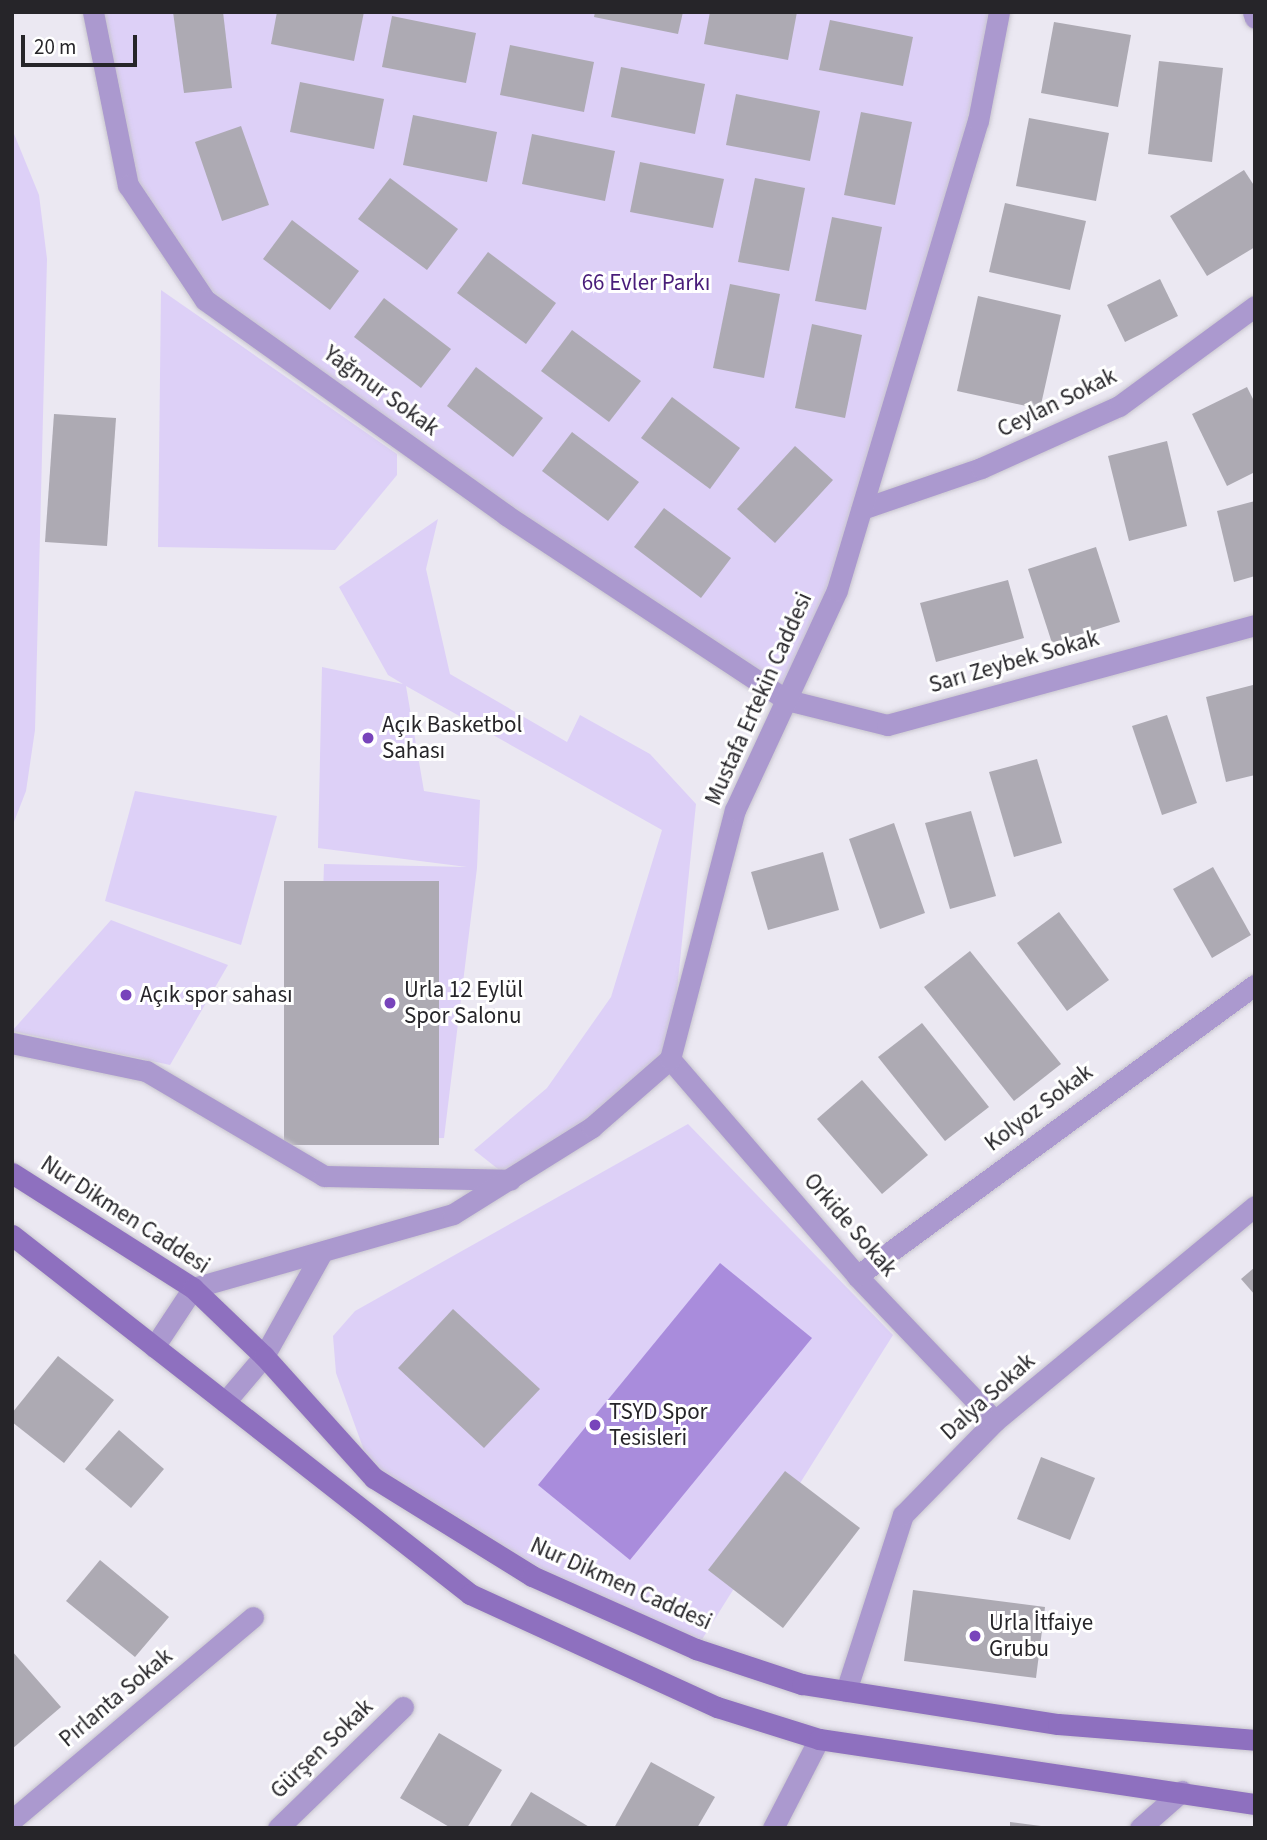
<!DOCTYPE html>
<html>
<head>
<meta charset="utf-8">
<style>
  body { margin:0 }
  #map { position:relative; width:1267px; height:1840px; overflow:hidden; background:#ebe8f2; font-family:"Source Sans 3",sans-serif }
  div>[style] { position:absolute }
  .green>* { inset:0; background:#ddd0f7 }
  .water>* { inset:0; background:#a98cdc }
  .building>* { inset:0; background:#adaab3 }
  .roads { filter:drop-shadow(0 0 2px #c8c5ce) drop-shadow(0 0 2px #c8c5ce) }
  .street>* { height:21px; margin:-10.5px; padding:0 10.5px; transform-origin:10.5px; border-radius:10.5px; background:#ab99cf }
  .secondary>* { height:21px; margin:-10.5px; padding:0 10.5px; transform-origin:10.5px; border-radius:10.5px; background:#8e70bf }
  .dots>* { width:19px; height:19px; translate:-50% -50%; box-sizing:border-box; border:4px solid #fff; border-radius:50% }
  span { translate:-50% -50%; white-space:nowrap; text-align:center; line-height:1.15; -webkit-text-stroke:6px #fff; paint-order:stroke }
  .park-label { font-size:23px; color:#491d7a }
  .street-label { font-size:23px; color:#262529 }
  .poi-label { font-size:23px; color:#262529 }
  .left { translate:0 -50%; text-align:left }
  .frame { position:absolute; inset:0; border:14px solid #262529; pointer-events:none }
  .scale { position:absolute; left:21px; top:35px; width:116px; height:32px; box-sizing:border-box; border:4px solid #262529; border-top:0; padding-left:9px; font-size:21px; line-height:24px; white-space:nowrap; color:#262529; -webkit-text-stroke:5px #fff; paint-order:stroke }
</style>
</head>
<body>
<div id="map">
  <div class="green">
    <div style="clip-path:polygon(93px 12px,999px 12px,837px 590px,787px 700px,205px 300px,128px 185px)"></div>
    <div style="clip-path:polygon(12px 129px,39px 195px,47px 259px,35px 730px,26px 791px,12px 827px)"></div>
    <div style="clip-path:polygon(161px 290px,397px 454px,397px 475px,335px 550px,158px 547px)"></div>
    <div style="clip-path:polygon(438px 519px,426px 569px,450px 674px,567px 742px,580px 715px,650px 754px,696px 804px,670px 1059px,512px 1180px,474px 1150px,547px 1088px,611px 997px,662px 830px,406px 686px,424px 791px,480px 800px,477px 868px,444px 1138px,315px 1141px,324px 864px,467px 867px,318px 848px,322px 667px,403px 684px,388px 675px,339px 587px)"></div>
    <div style="clip-path:polygon(135px 791px,277px 816px,241px 945px,105px 901px)"></div>
    <div style="clip-path:polygon(111px 920px,228px 965px,170px 1065px,12px 1031px)"></div>
    <div style="clip-path:polygon(688px 1124px,893px 1335px,696px 1649px,532px 1576px,374px 1478px,336px 1373px,333px 1336px,355px 1311px)"></div>
  </div>
  <div class="water">
    <div style="clip-path:polygon(720px 1263px,812px 1338px,630px 1560px,538px 1485px)"></div>
  </div>
  <div class="building">
    <div style="clip-path:polygon(173px 12px,223px 12px,232px 88px,184px 93px)"></div>
    <div style="clip-path:polygon(277px 12px,364px 12px,354px 61px,271px 44px)"></div>
    <div style="clip-path:polygon(595px 12px,683px 12px,678px 34px,594px 17px)"></div>
    <div style="clip-path:polygon(710px 12px,797px 12px,788px 60px,704px 44px)"></div>
    <div style="clip-path:polygon(392px 16px,476px 33px,466px 83px,382px 67px)"></div>
    <div style="clip-path:polygon(830px 20px,913px 37px,903px 86px,819px 70px)"></div>
    <div style="clip-path:polygon(1054px 22px,1131px 35px,1118px 107px,1041px 93px)"></div>
    <div style="clip-path:polygon(510px 45px,594px 62px,584px 112px,500px 95px)"></div>
    <div style="clip-path:polygon(1159px 61px,1223px 68px,1212px 162px,1148px 154px)"></div>
    <div style="clip-path:polygon(621px 67px,705px 84px,695px 134px,611px 117px)"></div>
    <div style="clip-path:polygon(300px 82px,384px 99px,374px 149px,290px 132px)"></div>
    <div style="clip-path:polygon(736px 94px,820px 111px,810px 161px,726px 145px)"></div>
    <div style="clip-path:polygon(861px 112px,912px 122px,895px 205px,844px 195px)"></div>
    <div style="clip-path:polygon(413px 115px,497px 132px,487px 182px,403px 165px)"></div>
    <div style="clip-path:polygon(1029px 118px,1109px 133px,1096px 201px,1016px 186px)"></div>
    <div style="clip-path:polygon(241px 126px,269px 205px,222px 221px,195px 142px)"></div>
    <div style="clip-path:polygon(532px 134px,615px 151px,605px 201px,522px 184px)"></div>
    <div style="clip-path:polygon(640px 162px,724px 179px,713px 228px,630px 212px)"></div>
    <div style="clip-path:polygon(1244px 170px,1255px 187px,1255px 247px,1207px 276px,1170px 216px)"></div>
    <div style="clip-path:polygon(390px 178px,458px 229px,427px 270px,358px 219px)"></div>
    <div style="clip-path:polygon(755px 178px,805px 188px,789px 271px,738px 262px)"></div>
    <div style="clip-path:polygon(1005px 203px,1086px 221px,1070px 290px,989px 272px)"></div>
    <div style="clip-path:polygon(832px 217px,882px 227px,866px 310px,815px 301px)"></div>
    <div style="clip-path:polygon(292px 220px,359px 271px,330px 310px,263px 259px)"></div>
    <div style="clip-path:polygon(488px 252px,556px 303px,526px 344px,457px 293px)"></div>
    <div style="clip-path:polygon(1160px 279px,1178px 316px,1125px 342px,1107px 305px)"></div>
    <div style="clip-path:polygon(730px 284px,780px 294px,764px 378px,713px 368px)"></div>
    <div style="clip-path:polygon(978px 296px,1061px 315px,1040px 409px,957px 391px)"></div>
    <div style="clip-path:polygon(384px 298px,451px 349px,421px 388px,354px 337px)"></div>
    <div style="clip-path:polygon(812px 324px,862px 335px,845px 418px,795px 408px)"></div>
    <div style="clip-path:polygon(572px 330px,641px 381px,609px 422px,541px 371px)"></div>
    <div style="clip-path:polygon(476px 367px,543px 418px,513px 457px,447px 406px)"></div>
    <div style="clip-path:polygon(1247px 387px,1255px 403px,1255px 472px,1227px 486px,1192px 414px)"></div>
    <div style="clip-path:polygon(672px 397px,740px 448px,710px 489px,641px 438px)"></div>
    <div style="clip-path:polygon(54px 414px,116px 418px,107px 546px,45px 542px)"></div>
    <div style="clip-path:polygon(572px 432px,639px 482px,608px 521px,542px 471px)"></div>
    <div style="clip-path:polygon(1167px 441px,1187px 526px,1129px 541px,1108px 456px)"></div>
    <div style="clip-path:polygon(795px 446px,833px 480px,775px 543px,737px 509px)"></div>
    <div style="clip-path:polygon(1255px 501px,1255px 576px,1234px 582px,1217px 511px)"></div>
    <div style="clip-path:polygon(664px 508px,731px 558px,701px 598px,634px 547px)"></div>
    <div style="clip-path:polygon(1096px 547px,1120px 622px,1052px 643px,1028px 569px)"></div>
    <div style="clip-path:polygon(1008px 580px,1024px 638px,936px 662px,920px 603px)"></div>
    <div style="clip-path:polygon(1253px 685px,1255px 775px,1226px 782px,1206px 697px)"></div>
    <div style="clip-path:polygon(1167px 715px,1197px 803px,1162px 815px,1132px 726px)"></div>
    <div style="clip-path:polygon(1037px 759px,1062px 843px,1014px 857px,989px 772px)"></div>
    <div style="clip-path:polygon(971px 811px,996px 896px,950px 909px,925px 823px)"></div>
    <div style="clip-path:polygon(894px 823px,925px 913px,880px 929px,849px 839px)"></div>
    <div style="clip-path:polygon(823px 852px,839px 910px,768px 930px,751px 872px)"></div>
    <div style="clip-path:polygon(1213px 867px,1251px 935px,1212px 958px,1173px 889px)"></div>
    <div style="clip-path:polygon(284px 881px,439px 881px,439px 1145px,284px 1145px)"></div>
    <div style="clip-path:polygon(1059px 912px,1109px 980px,1067px 1011px,1017px 943px)"></div>
    <div style="clip-path:polygon(970px 951px,1061px 1064px,1014px 1101px,924px 987px)"></div>
    <div style="clip-path:polygon(922px 1023px,989px 1107px,945px 1141px,878px 1057px)"></div>
    <div style="clip-path:polygon(862px 1080px,928px 1155px,882px 1194px,817px 1119px)"></div>
    <div style="clip-path:polygon(1255px 1267px,1255px 1295px,1241px 1279px)"></div>
    <div style="clip-path:polygon(453px 1309px,540px 1389px,484px 1448px,398px 1368px)"></div>
    <div style="clip-path:polygon(58px 1356px,114px 1400px,64px 1463px,12px 1422px,12px 1413px)"></div>
    <div style="clip-path:polygon(119px 1430px,164px 1469px,131px 1508px,85px 1469px)"></div>
    <div style="clip-path:polygon(1041px 1457px,1095px 1478px,1070px 1540px,1017px 1519px)"></div>
    <div style="clip-path:polygon(785px 1471px,860px 1528px,783px 1628px,708px 1570px)"></div>
    <div style="clip-path:polygon(100px 1560px,169px 1617px,135px 1657px,66px 1601px)"></div>
    <div style="clip-path:polygon(913px 1590px,1045px 1607px,1036px 1678px,904px 1661px)"></div>
    <div style="clip-path:polygon(12px 1651px,61px 1707px,12px 1749px)"></div>
    <div style="clip-path:polygon(439px 1733px,502px 1770px,467px 1828px,451px 1828px,400px 1798px)"></div>
    <div style="clip-path:polygon(651px 1762px,715px 1797px,697px 1828px,614px 1828px)"></div>
    <div style="clip-path:polygon(531px 1792px,591px 1828px,509px 1828px)"></div>
    <div style="clip-path:polygon(1010px 1822px,1041px 1826px,1041px 1828px,1010px 1828px)"></div>
  </div>
  <div class="roads">
    <div class="street">
      <div style="left:93px;top:12px;width:177px;rotate:78.6deg"></div>
      <div style="left:128px;top:185px;width:138px;rotate:56.2deg"></div>
      <div style="left:205px;top:300px;width:370px;rotate:35.5deg"></div>
      <div style="left:506px;top:515px;width:336px;rotate:33.4deg"></div>
      <div style="left:787px;top:700px;width:103px;rotate:14deg"></div>
      <div style="left:887px;top:725px;width:381px;rotate:-15.2deg"></div>
      <div style="left:1253px;top:12px;width:6px;rotate:72deg"></div>
      <div style="left:862px;top:509px;width:126px;rotate:-19deg"></div>
      <div style="left:981px;top:468px;width:151px;rotate:-24.2deg"></div>
      <div style="left:1119px;top:406px;width:169px;rotate:-36.3deg"></div>
      <div style="left:12px;top:1043px;width:137px;rotate:11.8deg"></div>
      <div style="left:146px;top:1071px;width:207px;rotate:30.5deg"></div>
      <div style="left:324px;top:1176px;width:186px;rotate:1.2deg"></div>
      <div style="left:670px;top:1059px;width:286px;rotate:49.2deg"></div>
      <div style="left:857px;top:1276px;width:200px;rotate:46.4deg"></div>
      <div style="left:857px;top:1276px;width:493px;rotate:-36.2deg"></div>
      <div style="left:154px;top:1347px;width:71px;rotate:-56.5deg"></div>
      <div style="left:193px;top:1288px;width:270px;rotate:-15.9deg"></div>
      <div style="left:453px;top:1214px;width:164px;rotate:-32deg"></div>
      <div style="left:592px;top:1127px;width:103px;rotate:-41.1deg"></div>
      <div style="left:670px;top:1059px;width:257px;rotate:-75.4deg"></div>
      <div style="left:735px;top:810px;width:242px;rotate:-65.1deg"></div>
      <div style="left:837px;top:590px;width:490px;rotate:-73.3deg"></div>
      <div style="left:978px;top:121px;width:111px;rotate:-79.1deg"></div>
      <div style="left:225px;top:1402px;width:60px;rotate:-49.7deg"></div>
      <div style="left:264px;top:1356px;width:117px;rotate:-60.8deg"></div>
      <div style="left:846px;top:1691px;width:185px;rotate:-72.1deg"></div>
      <div style="left:903px;top:1515px;width:132px;rotate:-45.6deg"></div>
      <div style="left:995px;top:1421px;width:337px;rotate:-39.6deg"></div>
      <div style="left:12px;top:1820px;width:315px;rotate:-40.1deg"></div>
      <div style="left:278px;top:1828px;width:174px;rotate:-44.1deg"></div>
      <div style="left:773px;top:1828px;width:100px;rotate:-62.7deg"></div>
      <div style="left:1140px;top:1828px;width:56px;rotate:-41.4deg"></div>
    </div>
    <div class="secondary">
      <div style="left:12px;top:1173px;width:214px;rotate:32.4deg"></div>
      <div style="left:193px;top:1288px;width:98px;rotate:43.8deg"></div>
      <div style="left:264px;top:1356px;width:164px;rotate:48deg"></div>
      <div style="left:374px;top:1478px;width:186px;rotate:31.8deg"></div>
      <div style="left:532px;top:1576px;width:180px;rotate:24deg"></div>
      <div style="left:696px;top:1649px;width:112px;rotate:18.3deg"></div>
      <div style="left:802px;top:1684px;width:259px;rotate:8.9deg"></div>
      <div style="left:1058px;top:1724px;width:198px;rotate:4.6deg"></div>
      <div style="left:12px;top:1235px;width:582px;rotate:38.09deg"></div>
      <div style="left:470px;top:1594px;width:272px;rotate:24.6deg"></div>
      <div style="left:717px;top:1707px;width:107px;rotate:17.4deg"></div>
      <div style="left:819px;top:1739px;width:441px;rotate:8.5deg"></div>
    </div>
  </div>
  <div class="dots">
    <div style="left:368px;top:738px;background:#7844bb"></div>
    <div style="left:126px;top:995px;background:#7844bb"></div>
    <div style="left:390px;top:1003px;background:#7844bb"></div>
    <div style="left:595px;top:1425px;background:#7844bb"></div>
    <div style="left:975px;top:1636px;background:#7844bb"></div>
  </div>
  <div class="park-label">
    <span style="left:646px;top:283px">66 Evler Parkı</span>
  </div>
  <div class="street-label">
    <span style="left:381px;top:391px;rotate:36deg">Yağmur Sokak</span>
    <span style="left:1057px;top:403px;rotate:-26deg">Ceylan Sokak</span>
    <span style="left:1014px;top:662px;rotate:-16deg">Sarı Zeybek Sokak</span>
    <span style="left:759px;top:699px;rotate:-66deg">Mustafa Ertekin Caddesi</span>
    <span style="left:1039px;top:1108px;rotate:-37deg">Kolyoz Sokak</span>
    <span style="left:125px;top:1215px;rotate:33deg">Nur Dikmen Caddesi</span>
    <span style="left:850px;top:1225px;rotate:49deg">Orkide Sokak</span>
    <span style="left:988px;top:1397px;rotate:-42deg">Dalya Sokak</span>
    <span style="left:621px;top:1584px;rotate:24deg">Nur Dikmen Caddesi</span>
    <span style="left:116px;top:1698px;rotate:-40deg">Pırlanta Sokak</span>
    <span style="left:322px;top:1749px;rotate:-44deg">Gürşen Sokak</span>
  </div>
  <div class="poi-label">
    <span class="left" style="left:382px;top:738px">Açık Basketbol<br>Sahası</span>
    <span class="left" style="left:404px;top:1003px">Urla 12 Eylül<br>Spor Salonu</span>
    <span class="left" style="left:140px;top:995px">Açık spor sahası</span>
    <span class="left" style="left:609px;top:1425px">TSYD Spor<br>Tesisleri</span>
    <span class="left" style="left:989px;top:1636px">Urla İtfaiye<br>Grubu</span>
  </div>
  <div class="frame"></div>
  <div class="scale">20 m</div>
</div>
</body>
</html>
